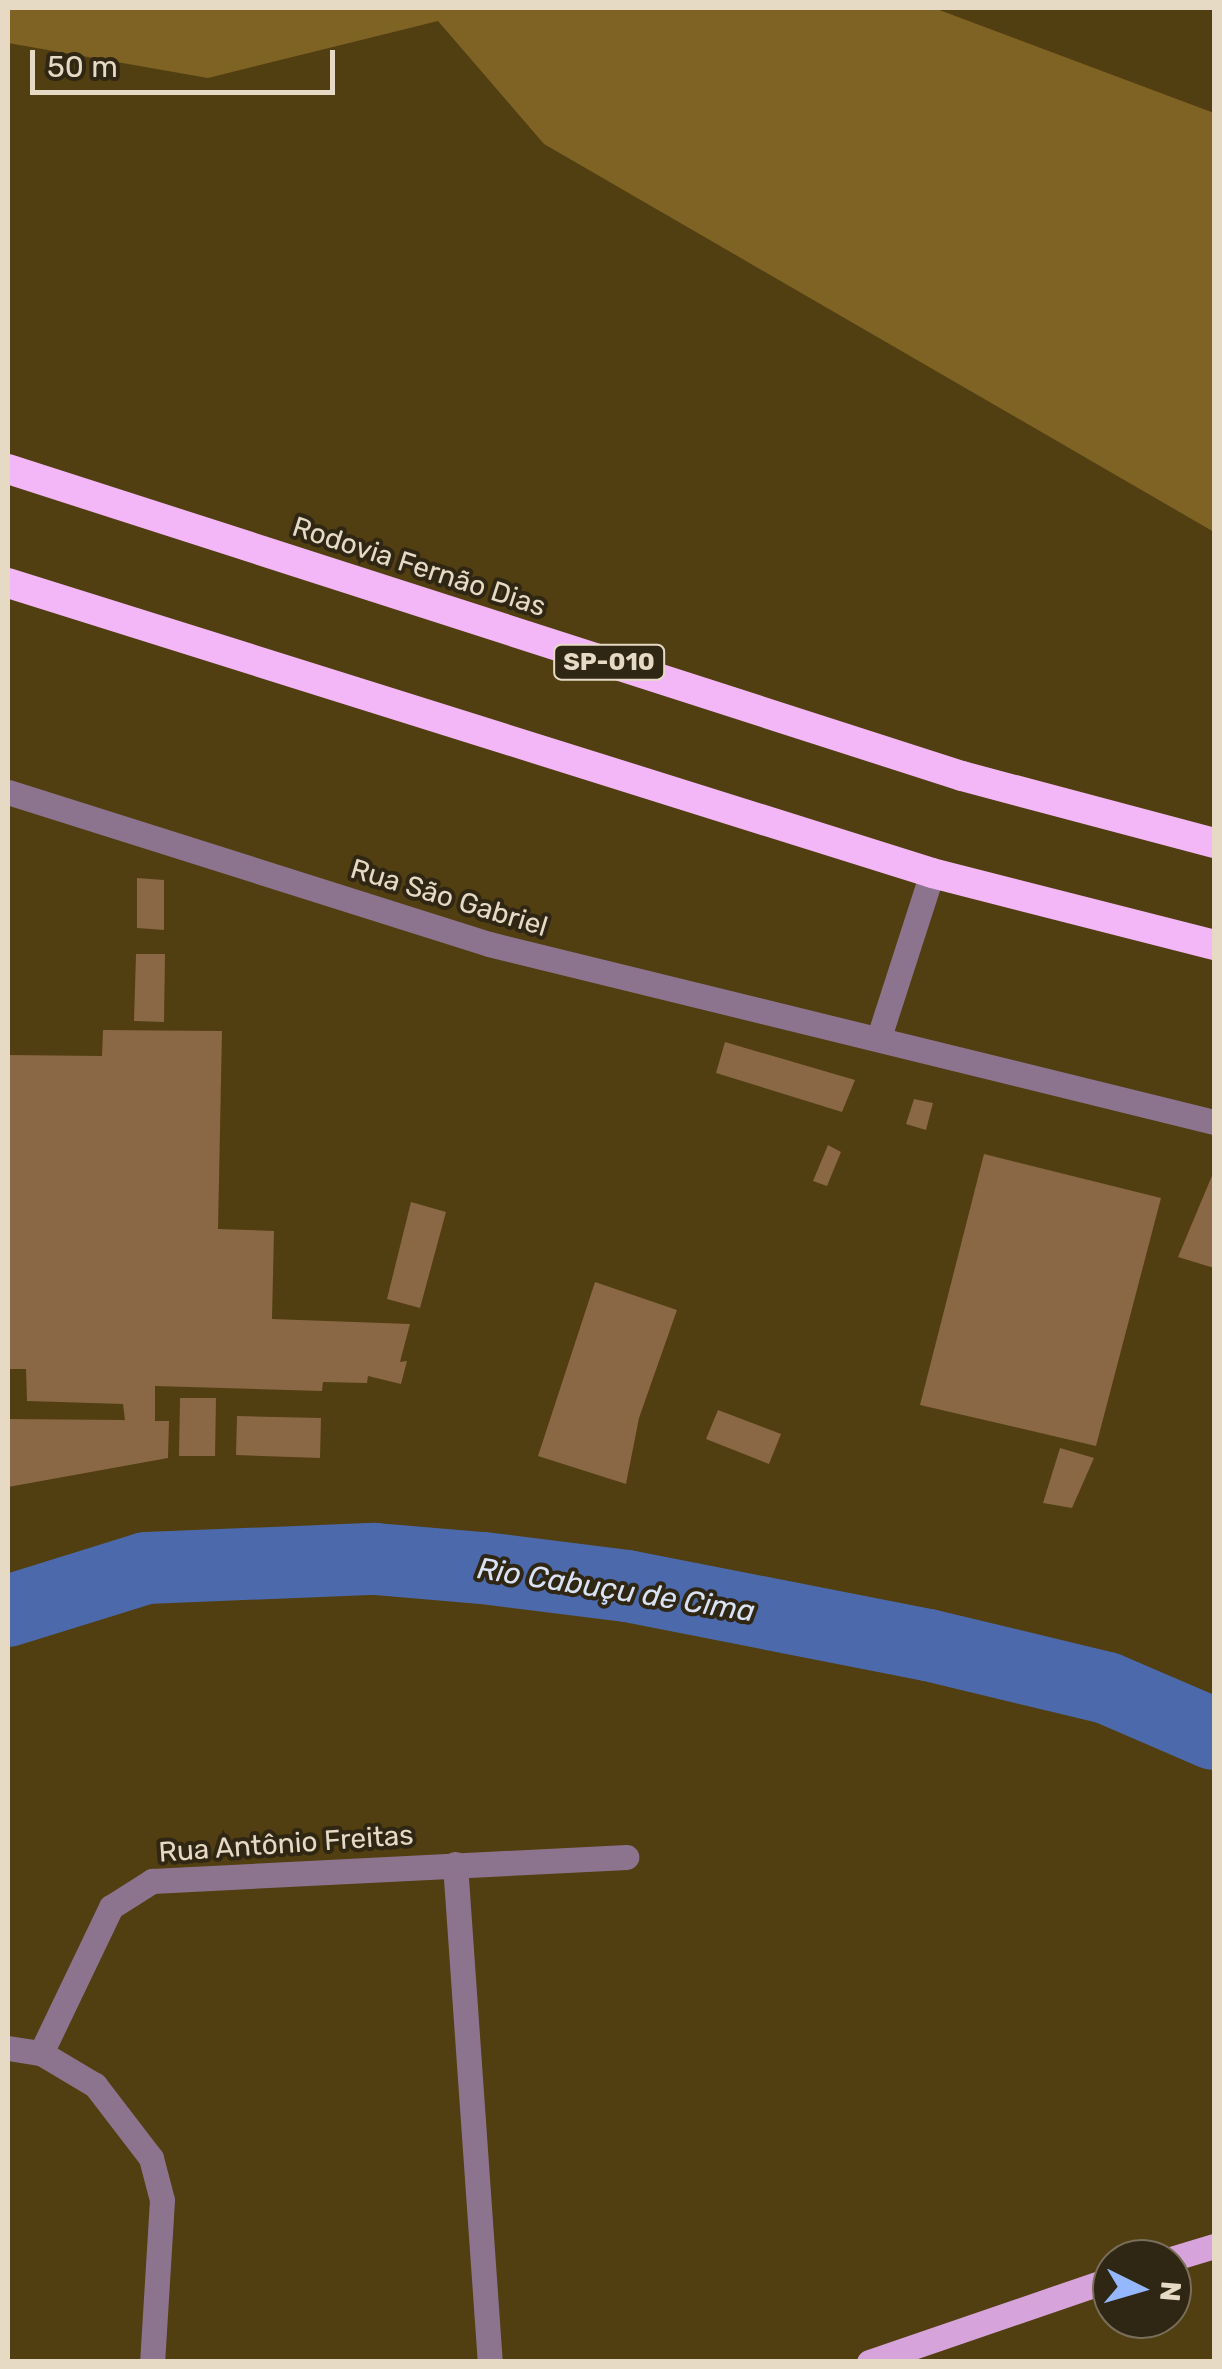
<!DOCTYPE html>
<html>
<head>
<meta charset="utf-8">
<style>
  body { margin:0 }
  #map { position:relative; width:1222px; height:2369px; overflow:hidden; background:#513e11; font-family:Rubik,sans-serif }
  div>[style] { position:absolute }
  .forest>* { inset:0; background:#7f6325 }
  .river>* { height:72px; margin:-36px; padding:0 36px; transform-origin:36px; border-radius:36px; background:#4c6aab }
  .building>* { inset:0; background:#8a6745 }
  .minor>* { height:25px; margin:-12.5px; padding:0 12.5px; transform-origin:12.5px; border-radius:12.5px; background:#8d748e }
  .major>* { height:25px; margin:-12.5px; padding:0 12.5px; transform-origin:12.5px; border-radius:12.5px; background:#d6a4da }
  .highway>* { height:30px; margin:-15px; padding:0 15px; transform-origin:15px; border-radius:15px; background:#f3b7f7 }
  span { translate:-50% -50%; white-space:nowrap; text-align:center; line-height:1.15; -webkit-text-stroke:8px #2f2614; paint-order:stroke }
  .shield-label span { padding:2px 8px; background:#2f2614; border:2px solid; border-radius:8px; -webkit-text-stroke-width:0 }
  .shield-label { font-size:25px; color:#e6dac4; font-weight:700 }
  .street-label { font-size:28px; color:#e6dac4 }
  .water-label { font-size:30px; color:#d9e3f5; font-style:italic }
  .frame { position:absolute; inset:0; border:10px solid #e6dac4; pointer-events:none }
  .north { position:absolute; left:1092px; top:2239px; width:100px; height:100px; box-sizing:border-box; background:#2f2614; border:2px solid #786e5a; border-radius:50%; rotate:95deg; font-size:28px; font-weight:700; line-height:40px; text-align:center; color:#e6dac4 }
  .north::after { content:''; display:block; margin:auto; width:35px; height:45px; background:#95b7fd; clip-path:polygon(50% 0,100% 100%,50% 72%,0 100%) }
  .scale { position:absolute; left:30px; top:50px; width:305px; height:45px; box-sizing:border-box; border:5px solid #e6dac4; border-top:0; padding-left:12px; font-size:30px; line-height:35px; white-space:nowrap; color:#e6dac4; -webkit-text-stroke:8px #2f2614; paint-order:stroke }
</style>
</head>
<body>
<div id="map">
  <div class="forest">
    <div style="clip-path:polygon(8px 8px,934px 8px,1214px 113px,1214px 532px,544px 144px,438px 21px,208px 78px,8px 43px)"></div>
  </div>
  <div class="river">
    <div style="left:8px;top:1611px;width:145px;rotate:-17.3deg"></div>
    <div style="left:146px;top:1568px;width:229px;rotate:-2.3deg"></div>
    <div style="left:375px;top:1559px;width:108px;rotate:4.8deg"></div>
    <div style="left:483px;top:1568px;width:145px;rotate:7.1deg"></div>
    <div style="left:627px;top:1586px;width:307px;rotate:11.1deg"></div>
    <div style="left:928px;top:1645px;width:184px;rotate:13.5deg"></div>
    <div style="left:1107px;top:1688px;width:116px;rotate:23.3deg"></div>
  </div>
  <div class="building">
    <div style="clip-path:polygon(137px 878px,164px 880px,164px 930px,137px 928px)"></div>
    <div style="clip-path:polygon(136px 954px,165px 954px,164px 1022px,134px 1021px)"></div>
    <div style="clip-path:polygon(103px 1030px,222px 1031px,218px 1229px,274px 1231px,272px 1319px,410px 1324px,400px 1362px,407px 1361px,401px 1384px,368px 1376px,367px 1383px,323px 1382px,322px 1391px,155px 1386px,155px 1421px,169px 1421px,168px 1458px,8px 1487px,8px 1419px,125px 1420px,123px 1404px,27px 1401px,26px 1369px,8px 1369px,8px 1055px,102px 1056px)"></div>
    <div style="clip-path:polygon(725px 1042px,855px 1080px,842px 1112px,716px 1073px)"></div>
    <div style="clip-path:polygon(914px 1099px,933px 1103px,926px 1130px,906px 1124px)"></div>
    <div style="clip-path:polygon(828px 1145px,841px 1152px,827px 1186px,813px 1181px)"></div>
    <div style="clip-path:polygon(984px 1154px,1161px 1198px,1096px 1446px,920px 1405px)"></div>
    <div style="clip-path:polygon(1214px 1171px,1214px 1268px,1178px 1257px)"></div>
    <div style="clip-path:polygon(411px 1202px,446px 1212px,420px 1308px,387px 1299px)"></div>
    <div style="clip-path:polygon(595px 1282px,677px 1310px,639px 1418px,626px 1484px,538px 1456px)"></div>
    <div style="clip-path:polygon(180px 1398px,216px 1398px,215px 1456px,179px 1456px)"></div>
    <div style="clip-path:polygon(718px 1410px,781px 1434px,769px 1464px,706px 1439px)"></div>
    <div style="clip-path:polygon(237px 1416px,321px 1418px,320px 1458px,236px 1455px)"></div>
    <div style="clip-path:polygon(1060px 1448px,1094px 1458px,1072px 1508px,1043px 1503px)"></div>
  </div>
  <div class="minor">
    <div style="left:8px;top:792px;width:504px;rotate:17.54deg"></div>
    <div style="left:489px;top:944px;width:747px;rotate:13.79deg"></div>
    <div style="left:879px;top:1037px;width:172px;rotate:-72.1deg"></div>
    <div style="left:455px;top:1864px;width:499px;rotate:86deg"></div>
    <div style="left:8px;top:2048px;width:33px;rotate:9deg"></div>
    <div style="left:41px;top:2053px;width:63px;rotate:30.7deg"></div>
    <div style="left:95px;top:2085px;width:92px;rotate:52.5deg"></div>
    <div style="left:151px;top:2158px;width:43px;rotate:75.3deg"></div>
    <div style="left:162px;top:2200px;width:162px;rotate:93.5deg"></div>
    <div style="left:41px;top:2053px;width:162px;rotate:-64.4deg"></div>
    <div style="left:111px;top:1907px;width:49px;rotate:-32.4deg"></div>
    <div style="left:152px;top:1881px;width:475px;rotate:-2.9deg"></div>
  </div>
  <div class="major">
    <div style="left:1171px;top:2259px;width:45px;rotate:-16.8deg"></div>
    <div style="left:869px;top:2362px;width:257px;rotate:-18.9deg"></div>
  </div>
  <div class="highway">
    <div style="left:8px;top:469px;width:1002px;rotate:17.84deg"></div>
    <div style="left:962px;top:776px;width:261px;rotate:14.9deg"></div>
    <div style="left:8px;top:583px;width:968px;rotate:17.42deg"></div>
    <div style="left:932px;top:873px;width:291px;rotate:14.3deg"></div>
  </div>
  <div class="shield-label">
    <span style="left:609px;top:662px">SP-010</span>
  </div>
  <div class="street-label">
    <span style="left:419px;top:567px;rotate:18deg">Rodovia Fernão Dias</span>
    <span style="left:449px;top:898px;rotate:17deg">Rua São Gabriel</span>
    <span style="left:286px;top:1844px;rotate:-4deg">Rua Antônio Freitas</span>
  </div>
  <div class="water-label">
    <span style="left:616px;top:1590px;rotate:9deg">Rio Cabuçu de Cima</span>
  </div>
  <div class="frame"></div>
  <div class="north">N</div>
  <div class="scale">50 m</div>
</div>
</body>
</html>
